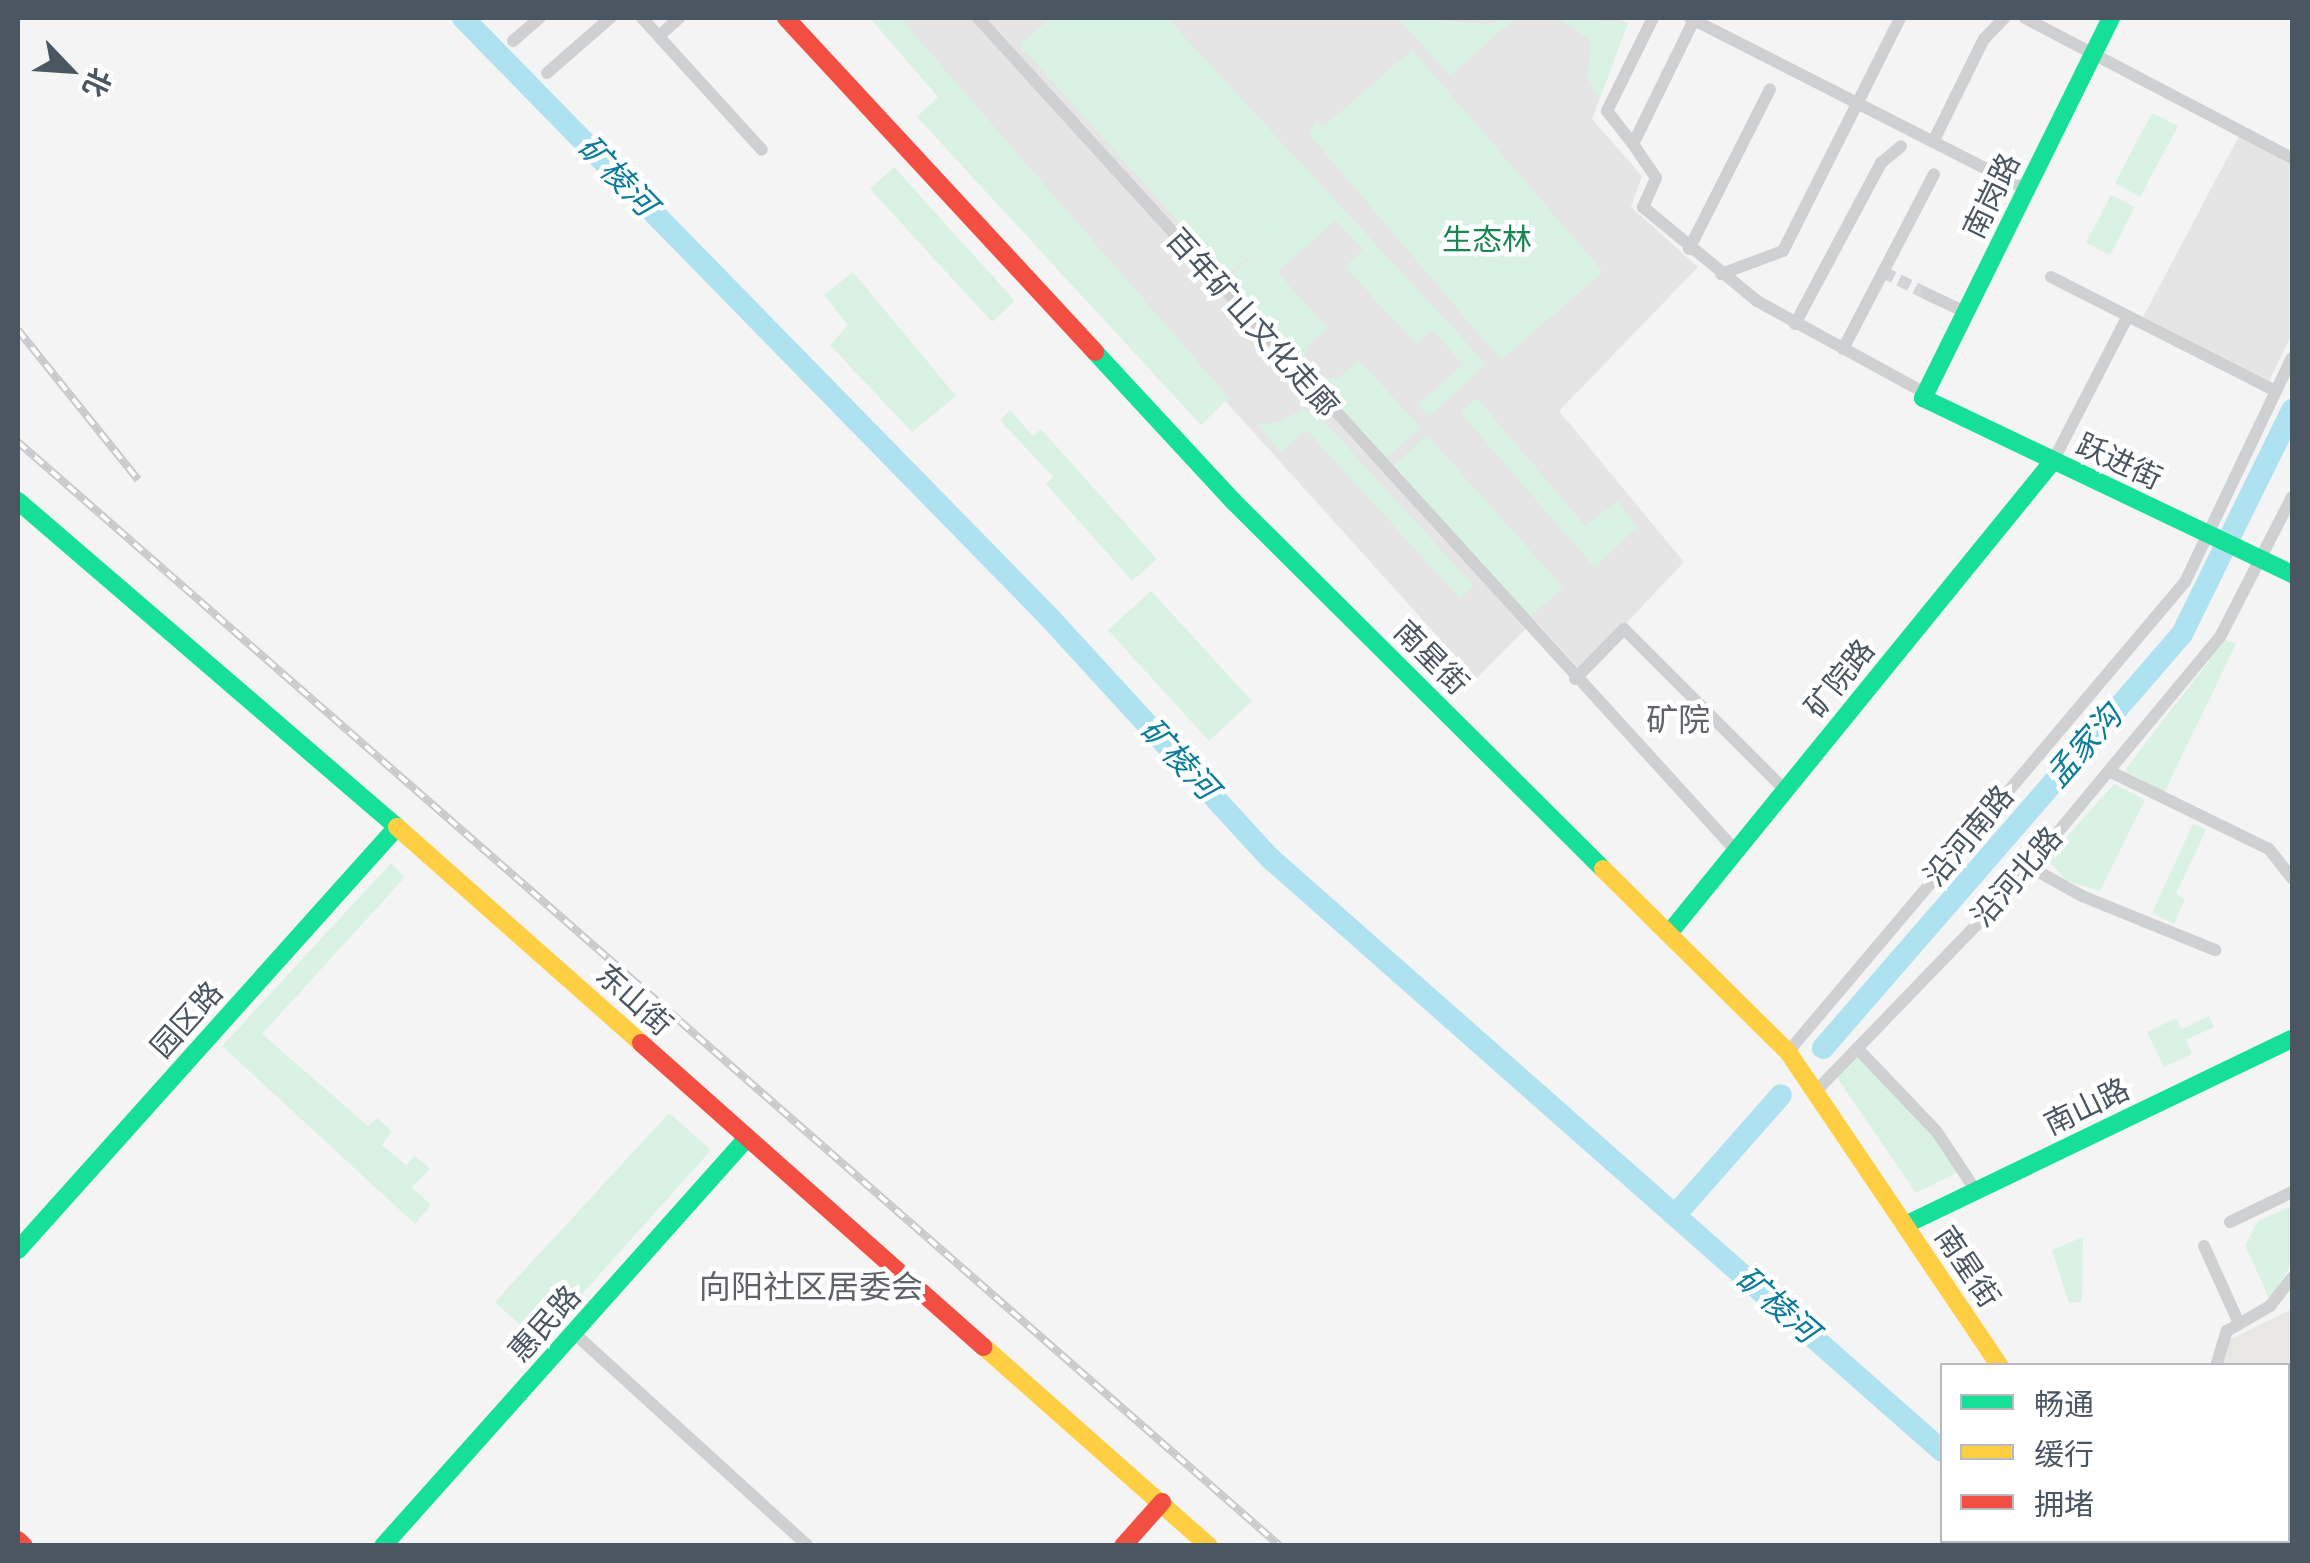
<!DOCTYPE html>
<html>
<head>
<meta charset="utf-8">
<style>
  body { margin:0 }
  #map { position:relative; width:2310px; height:1563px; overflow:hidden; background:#f4f4f4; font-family:Montserrat,"Noto Sans SC",sans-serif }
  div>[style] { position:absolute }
  .commercial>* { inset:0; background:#e8e7e3 }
  .education>* { inset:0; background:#e6e5e6 }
  .green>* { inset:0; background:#d9f2e3 }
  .river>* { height:22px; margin:-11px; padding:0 11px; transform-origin:11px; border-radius:11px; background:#aee2f0 }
  .street-tunnel>* { height:12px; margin-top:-6px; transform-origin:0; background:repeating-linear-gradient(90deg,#d2d4d7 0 12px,transparent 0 18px) }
  .street>* { height:12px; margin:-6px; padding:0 6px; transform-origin:6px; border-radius:6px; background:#ced0d2 }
  .fast>* { height:18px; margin:-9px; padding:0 9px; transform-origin:9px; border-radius:9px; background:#16e098 }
  .slow>* { height:18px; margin:-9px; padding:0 9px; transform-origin:9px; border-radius:9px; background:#ffcf43 }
  .jam>* { height:18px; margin:-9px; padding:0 9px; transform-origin:9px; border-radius:9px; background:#f24e42 }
  .rail>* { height:8px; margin-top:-4px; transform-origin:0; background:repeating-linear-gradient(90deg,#fff 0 11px,#c9cacc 0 22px); box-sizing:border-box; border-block:2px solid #c9cacc }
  span { translate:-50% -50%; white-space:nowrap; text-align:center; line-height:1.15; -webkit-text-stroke:9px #fff; paint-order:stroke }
  .street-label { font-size:30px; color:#4a5661 }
  .park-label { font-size:30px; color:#17864f }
  .water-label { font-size:32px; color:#0c7c9b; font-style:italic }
  .neighbourhood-label { font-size:32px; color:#5f6368 }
  .frame { position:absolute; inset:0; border:20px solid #4a5661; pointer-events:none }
  .legend { position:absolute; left:1940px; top:1363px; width:350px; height:180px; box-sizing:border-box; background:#fff; border:2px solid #b7bbc0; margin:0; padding:12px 18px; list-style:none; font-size:30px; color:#4a5661 }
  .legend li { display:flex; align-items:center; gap:20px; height:50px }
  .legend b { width:50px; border:2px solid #b7bbc0 }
  .north { position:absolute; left:20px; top:20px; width:100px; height:100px; -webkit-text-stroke:8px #fff; paint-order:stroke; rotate:115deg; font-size:28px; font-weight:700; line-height:40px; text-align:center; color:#4a5661 }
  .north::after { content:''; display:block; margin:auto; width:35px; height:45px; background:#4a5661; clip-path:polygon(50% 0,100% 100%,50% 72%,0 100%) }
</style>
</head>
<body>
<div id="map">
  <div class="commercial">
    <div style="clip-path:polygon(2292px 1309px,2292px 1476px,2288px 1366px,2221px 1365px,2225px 1342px)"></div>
  </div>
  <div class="education">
    <div style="clip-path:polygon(880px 18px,1617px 18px,1628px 23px,1592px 119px,1642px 176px,1631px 207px,1698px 267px,1559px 411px,1684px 562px,1581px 671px,1535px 620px,1476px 679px)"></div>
    <div style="clip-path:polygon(2239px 136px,2292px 165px,2292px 334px,2269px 381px,2143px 317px)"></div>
  </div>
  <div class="green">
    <div style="clip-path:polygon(870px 18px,900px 18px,1229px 398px,1201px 425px,917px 117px,938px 97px)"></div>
    <div style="clip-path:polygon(1051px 18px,1167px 18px,1486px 364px,1429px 417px,1418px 405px,1463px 364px,1432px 330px,1416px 344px,1345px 267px,1363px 250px,1336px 220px,1277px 272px,1328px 328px,1308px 346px,1300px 368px,1223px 283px,1292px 219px,1227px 276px,1020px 45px)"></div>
    <div style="clip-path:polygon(1398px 18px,1487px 24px,1515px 18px,1450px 76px)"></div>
    <div style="clip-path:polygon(1559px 18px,1628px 23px,1599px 99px,1588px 78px,1590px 40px)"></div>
    <div style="clip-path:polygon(1412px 50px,1603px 272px,1501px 360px,1309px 134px,1316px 121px,1323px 127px)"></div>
    <div style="clip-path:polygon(2152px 113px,2178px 126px,2140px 197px,2115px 183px)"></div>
    <div style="clip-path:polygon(894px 167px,1015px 301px,992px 322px,870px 189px)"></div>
    <div style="clip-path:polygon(2111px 195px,2135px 207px,2110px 255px,2086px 243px)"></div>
    <div style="clip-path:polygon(853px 272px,956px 396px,912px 432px,830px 345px,848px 325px,824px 295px)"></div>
    <div style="clip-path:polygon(1358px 360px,1421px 427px,1383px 461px,1312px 383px,1317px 377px,1337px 379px)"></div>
    <div style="clip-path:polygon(1477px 398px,1585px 526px,1618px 501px,1637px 527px,1595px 568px,1460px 412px)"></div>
    <div style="clip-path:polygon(1304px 409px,1319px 416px,1474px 586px,1460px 599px,1307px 430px,1280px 452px,1257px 424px,1276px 423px)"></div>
    <div style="clip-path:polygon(1010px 410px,1033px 436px,1041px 429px,1157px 559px,1132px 581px,1046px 484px,1053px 477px,1000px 420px)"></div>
    <div style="clip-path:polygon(1427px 435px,1563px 587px,1525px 621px,1389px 470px)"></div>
    <div style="clip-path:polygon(1151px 591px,1252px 701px,1209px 741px,1108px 630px)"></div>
    <div style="clip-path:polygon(2225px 640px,2236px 644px,2164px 793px,2125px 770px)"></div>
    <div style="clip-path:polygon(2114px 784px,2145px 800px,2100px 891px,2067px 881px,2047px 859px)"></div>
    <div style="clip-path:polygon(2193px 824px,2206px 830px,2176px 894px,2185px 899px,2174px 924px,2152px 913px)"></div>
    <div style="clip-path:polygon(391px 863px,405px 877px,262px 1034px,368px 1126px,377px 1118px,392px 1131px,382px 1145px,406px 1165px,415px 1156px,430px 1169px,412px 1187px,431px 1205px,415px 1224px,222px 1046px)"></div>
    <div style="clip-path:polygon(2209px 1016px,2214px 1027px,2186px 1040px,2192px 1054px,2164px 1067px,2147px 1032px,2176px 1018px,2182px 1029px)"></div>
    <div style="clip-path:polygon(1859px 1053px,1935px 1134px,1962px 1170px,1916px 1193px,1836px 1076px)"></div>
    <div style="clip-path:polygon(669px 1113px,711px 1150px,539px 1342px,495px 1302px)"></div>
    <div style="clip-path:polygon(2292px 1206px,2292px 1263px,2270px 1300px,2245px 1245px,2258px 1221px)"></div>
    <div style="clip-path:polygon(2083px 1237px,2082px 1301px,2069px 1303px,2052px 1250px)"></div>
  </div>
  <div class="river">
    <div style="left:463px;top:18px;width:837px;rotate:45.63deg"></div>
    <div style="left:1048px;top:616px;width:330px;rotate:47.5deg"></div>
    <div style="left:1271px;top:859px;width:895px;rotate:41.42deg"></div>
    <div style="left:1823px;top:1048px;width:548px;rotate:-49.07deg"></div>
    <div style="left:2182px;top:634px;width:250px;rotate:-63.8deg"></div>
    <div style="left:1677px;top:1213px;width:157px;rotate:-48.6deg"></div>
    <div style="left:2043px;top:1540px;width:8px;rotate:50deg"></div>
  </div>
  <div class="street-tunnel">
    <div style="left:1883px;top:272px;width:49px;rotate:26.6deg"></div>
  </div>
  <div class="street">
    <div style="left:642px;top:18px;width:178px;rotate:47.7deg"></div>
    <div style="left:978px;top:18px;width:1126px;rotate:47.7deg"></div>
    <div style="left:1690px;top:18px;width:377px;rotate:27deg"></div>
    <div style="left:2025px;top:18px;width:301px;rotate:27.7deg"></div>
    <div style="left:1694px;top:20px;width:138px;rotate:116.2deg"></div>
    <div style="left:1633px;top:144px;width:41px;rotate:55.9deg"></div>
    <div style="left:1656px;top:178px;width:32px;rotate:114deg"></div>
    <div style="left:1643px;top:207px;width:148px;rotate:39.5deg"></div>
    <div style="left:1757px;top:301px;width:192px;rotate:28.7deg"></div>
    <div style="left:659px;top:36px;width:27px;rotate:-42deg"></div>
    <div style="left:513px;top:41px;width:35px;rotate:-41deg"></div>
    <div style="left:547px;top:73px;width:84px;rotate:-41.1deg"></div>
    <div style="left:1933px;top:142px;width:115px;rotate:-63.7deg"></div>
    <div style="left:1984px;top:39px;width:29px;rotate:-46deg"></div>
    <div style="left:1633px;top:144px;width:42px;rotate:-128.2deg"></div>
    <div style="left:1607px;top:111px;width:104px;rotate:-63.7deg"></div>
    <div style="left:1689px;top:249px;width:179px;rotate:-63.1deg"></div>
    <div style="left:1721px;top:274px;width:66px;rotate:-20.4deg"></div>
    <div style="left:1783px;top:251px;width:261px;rotate:-63.3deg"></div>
    <div style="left:2051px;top:277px;width:252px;rotate:26.9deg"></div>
    <div style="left:1927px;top:294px;width:42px;rotate:25.3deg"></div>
    <div style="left:1795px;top:324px;width:183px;rotate:-61.9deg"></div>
    <div style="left:1881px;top:163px;width:26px;rotate:-40deg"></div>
    <div style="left:1843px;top:349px;width:197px;rotate:-62.5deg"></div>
    <div style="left:2053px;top:461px;width:163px;rotate:-62.7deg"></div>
    <div style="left:1575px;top:679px;width:70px;rotate:-45.6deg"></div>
    <div style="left:1624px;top:629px;width:228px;rotate:45deg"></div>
    <div style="left:2109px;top:771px;width:178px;rotate:26deg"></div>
    <div style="left:2269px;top:849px;width:37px;rotate:52deg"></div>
    <div style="left:2030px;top:867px;width:60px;rotate:29.1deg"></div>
    <div style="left:2082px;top:896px;width:144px;rotate:22.1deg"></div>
    <div style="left:1857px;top:1048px;width:116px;rotate:46.4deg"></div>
    <div style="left:1937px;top:1132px;width:71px;rotate:56.5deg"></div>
    <div style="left:1788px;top:1052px;width:615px;rotate:-49.81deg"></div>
    <div style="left:2185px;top:582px;width:248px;rotate:-64.5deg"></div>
    <div style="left:1817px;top:1090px;width:277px;rotate:-46deg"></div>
    <div style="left:2009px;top:891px;width:330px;rotate:-50.3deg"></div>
    <div style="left:2220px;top:637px;width:157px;rotate:-62.8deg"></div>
    <div style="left:2230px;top:1222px;width:69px;rotate:-25.8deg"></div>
    <div style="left:2204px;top:1246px;width:82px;rotate:65.6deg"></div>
    <div style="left:574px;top:1333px;width:316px;rotate:42.3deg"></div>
    <div style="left:2216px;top:1366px;width:37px;rotate:-73deg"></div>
    <div style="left:2227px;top:1331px;width:50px;rotate:-30.2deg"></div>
    <div style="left:2270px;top:1306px;width:36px;rotate:-52deg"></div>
    <div style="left:2288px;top:1511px;width:2px;rotate:-27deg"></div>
    <div style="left:2200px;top:1540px;width:7px;rotate:63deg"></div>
    <div style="left:2218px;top:1546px;width:12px;rotate:-31deg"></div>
  </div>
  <div class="fast">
    <div style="left:2111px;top:18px;width:424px;rotate:116.3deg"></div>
    <div style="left:1923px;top:398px;width:409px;rotate:25.5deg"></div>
    <div style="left:1095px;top:352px;width:203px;rotate:47.2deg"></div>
    <div style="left:1233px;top:501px;width:522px;rotate:44.84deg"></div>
    <div style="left:18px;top:501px;width:500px;rotate:40.7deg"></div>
    <div style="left:397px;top:827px;width:568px;rotate:131.86deg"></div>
    <div style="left:1670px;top:932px;width:607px;rotate:-50.88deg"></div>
    <div style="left:1905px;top:1225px;width:429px;rotate:-25.7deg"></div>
    <div style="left:2114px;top:1540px;width:7px;rotate:63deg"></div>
    <div style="left:383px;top:1546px;width:547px;rotate:-48.26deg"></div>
  </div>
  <div class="slow">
    <div style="left:397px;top:827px;width:326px;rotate:41.5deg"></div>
    <div style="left:1603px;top:869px;width:260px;rotate:44.7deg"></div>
    <div style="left:1788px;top:1052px;width:379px;rotate:56deg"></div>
    <div style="left:984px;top:1347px;width:300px;rotate:41.5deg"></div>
  </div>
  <div class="jam">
    <div style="left:786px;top:18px;width:455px;rotate:47.2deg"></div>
    <div style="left:641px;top:1043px;width:458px;rotate:41.6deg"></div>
    <div style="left:18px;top:1540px;width:8px;rotate:45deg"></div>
    <div style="left:1123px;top:1546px;width:59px;rotate:-48.4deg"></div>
  </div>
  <div class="rail">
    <div style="left:18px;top:330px;width:192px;rotate:51.3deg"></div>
    <div style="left:18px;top:442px;width:1677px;rotate:41.18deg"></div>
  </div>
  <div class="street-label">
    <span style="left:1992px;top:196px;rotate:-64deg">南岗路</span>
    <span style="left:1252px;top:323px;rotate:48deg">百年矿山文化走廊</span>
    <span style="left:2119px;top:462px;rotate:25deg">跃进街</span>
    <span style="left:1431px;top:658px;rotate:45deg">南星街</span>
    <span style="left:1840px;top:679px;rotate:-51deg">矿院路</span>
    <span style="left:1969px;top:836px;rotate:-50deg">沿河南路</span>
    <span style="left:2017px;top:877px;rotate:-49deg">沿河北路</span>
    <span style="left:634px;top:1000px;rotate:42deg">东山街</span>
    <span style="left:187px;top:1020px;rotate:-48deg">园区路</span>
    <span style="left:2087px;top:1107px;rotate:-26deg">南山路</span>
    <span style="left:1967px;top:1267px;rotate:56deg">南星街</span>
    <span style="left:545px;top:1324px;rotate:-48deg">惠民路</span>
  </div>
  <div class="park-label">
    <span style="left:1487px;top:240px">生态林</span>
  </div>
  <div class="water-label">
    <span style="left:617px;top:176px;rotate:46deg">矿棱河</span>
    <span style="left:2084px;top:746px;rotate:-49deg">孟家沟</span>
    <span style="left:1179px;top:759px;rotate:47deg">矿棱河</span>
    <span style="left:1777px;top:1305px;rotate:41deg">矿棱河</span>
  </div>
  <div class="neighbourhood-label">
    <span style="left:1678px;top:720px">矿院</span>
    <span style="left:811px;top:1287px">向阳社区居委会</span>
  </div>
  <div class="frame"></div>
  <ul class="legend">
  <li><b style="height:12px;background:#16e098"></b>畅通</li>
  <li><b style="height:12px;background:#ffcf43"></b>缓行</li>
  <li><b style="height:12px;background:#f24e42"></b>拥堵</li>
  </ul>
  <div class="north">北</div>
</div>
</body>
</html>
